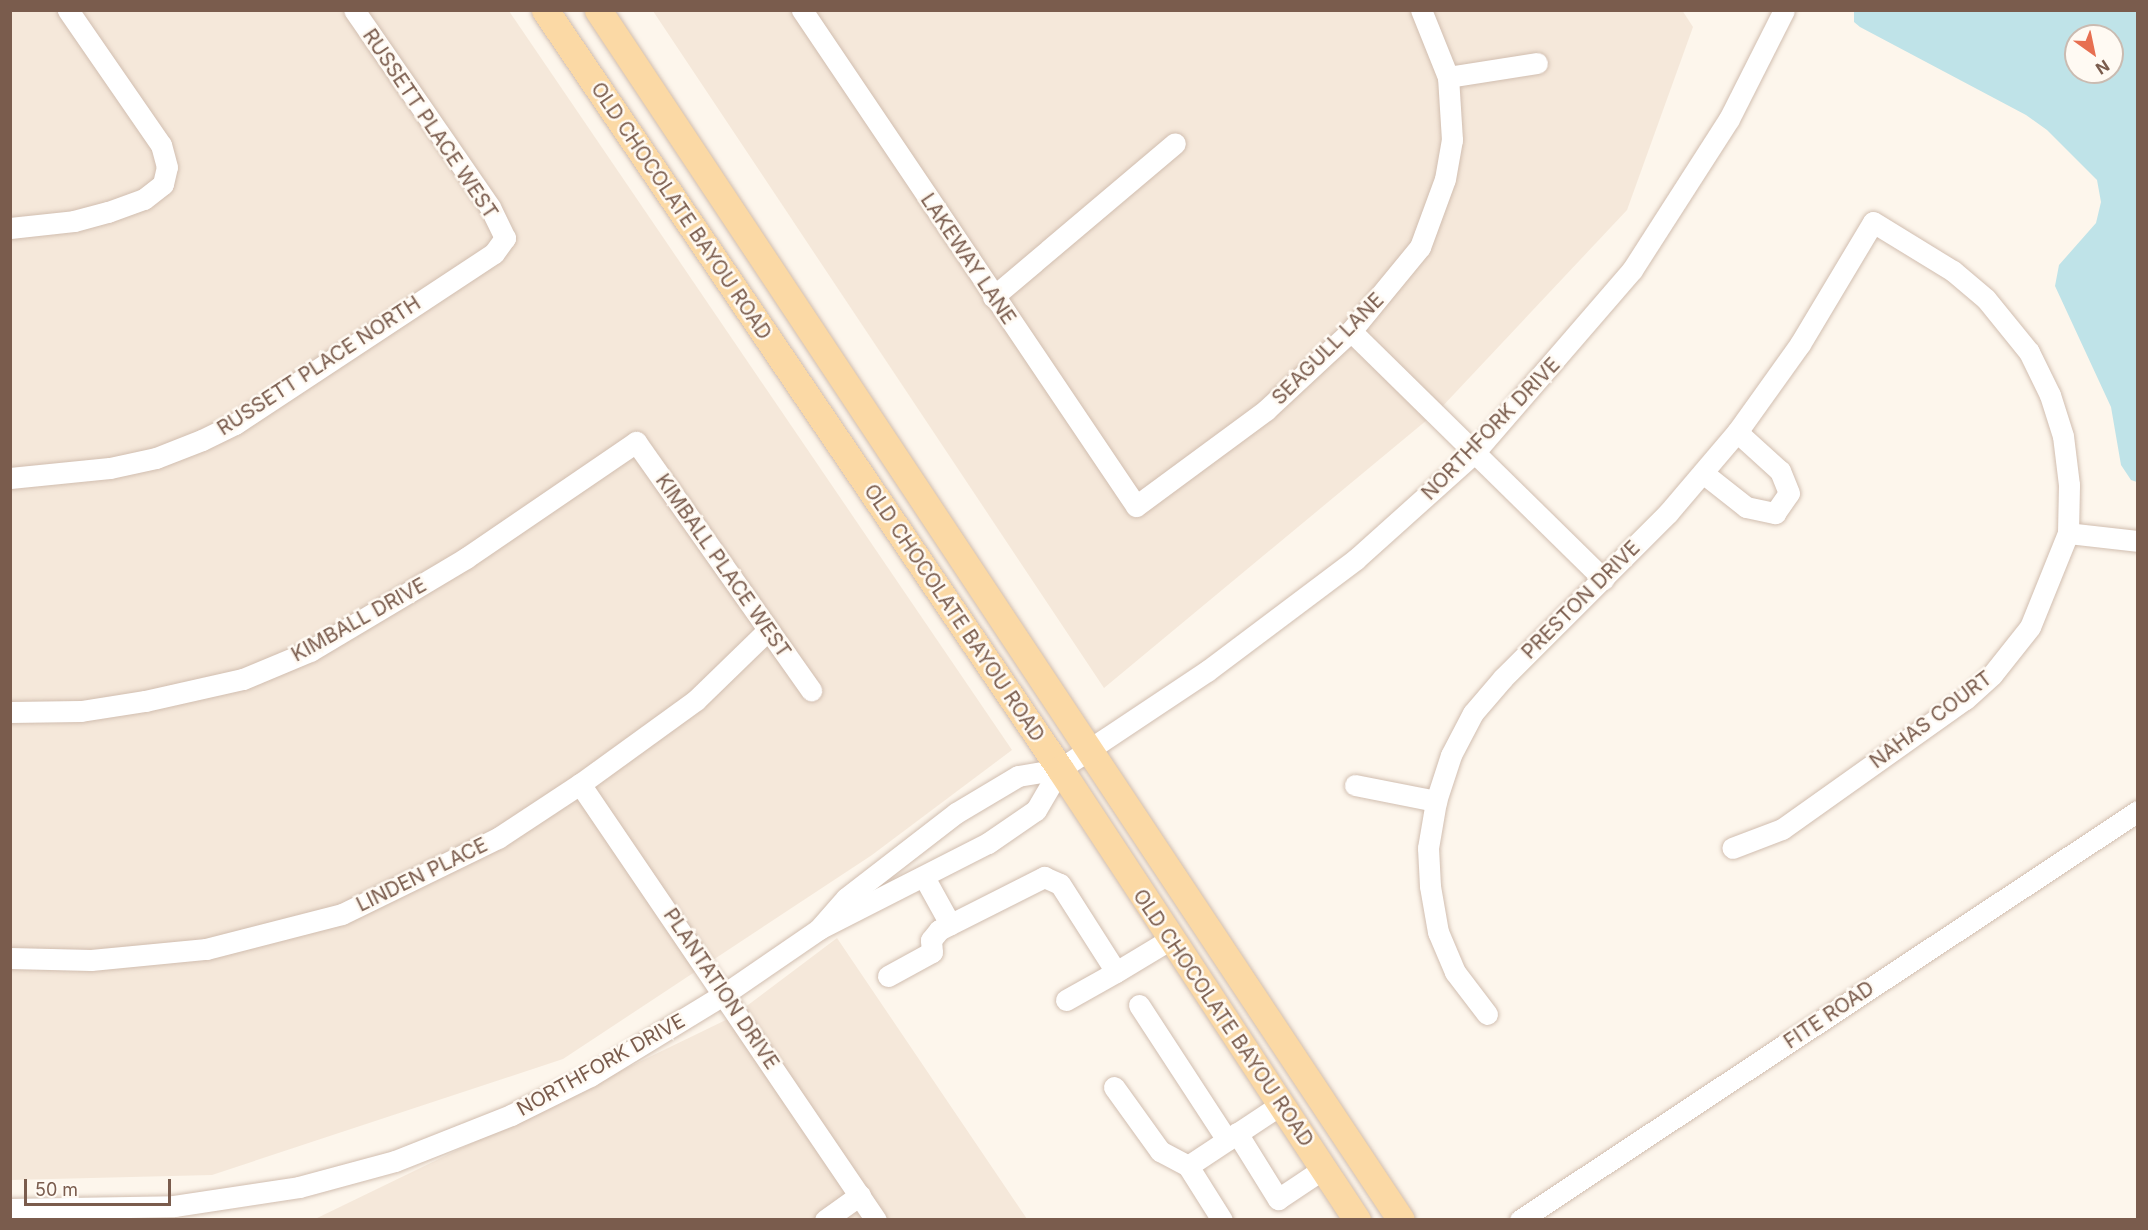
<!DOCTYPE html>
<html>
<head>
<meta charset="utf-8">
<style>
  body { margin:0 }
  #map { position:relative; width:2148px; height:1230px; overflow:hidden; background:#fdf6ec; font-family:Inter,sans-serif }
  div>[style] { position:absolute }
  .residential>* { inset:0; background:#f5e8da }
  .water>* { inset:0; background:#bfe3e8 }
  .roads { filter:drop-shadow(0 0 2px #d1beb0) drop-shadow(0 0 2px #d1beb0) }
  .minor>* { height:21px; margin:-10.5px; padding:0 10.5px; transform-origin:10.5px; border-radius:10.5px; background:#fff }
  .major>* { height:27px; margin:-13.5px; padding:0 13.5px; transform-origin:13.5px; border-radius:13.5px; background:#fbd9a5 }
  span { translate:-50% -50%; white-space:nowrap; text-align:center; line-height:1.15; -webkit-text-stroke:5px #fffaf3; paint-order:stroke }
  .street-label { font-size:20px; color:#7a5c4d }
  .frame { position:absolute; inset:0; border:12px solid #7a5c4d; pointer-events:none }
  .north { position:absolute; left:2064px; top:24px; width:60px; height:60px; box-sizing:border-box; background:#fffaf3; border:2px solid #cabbb1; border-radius:50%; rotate:147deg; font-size:16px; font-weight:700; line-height:24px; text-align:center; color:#7a5c4d }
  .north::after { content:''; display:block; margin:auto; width:21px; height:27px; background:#e76f51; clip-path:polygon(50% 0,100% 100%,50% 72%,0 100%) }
  .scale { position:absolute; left:24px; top:1179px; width:147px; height:27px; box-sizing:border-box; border:3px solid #7a5c4d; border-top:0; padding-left:8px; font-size:18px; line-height:21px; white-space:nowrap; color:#7a5c4d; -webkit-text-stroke:4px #fffaf3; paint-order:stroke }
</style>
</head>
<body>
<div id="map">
  <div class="residential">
    <div style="clip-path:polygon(1682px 10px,1693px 27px,1627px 210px,1439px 410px,1104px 688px,653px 11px)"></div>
    <div style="clip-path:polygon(10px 11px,509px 11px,1012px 750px,872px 855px,563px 1059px,212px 1175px,11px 1180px)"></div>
    <div style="clip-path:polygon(837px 938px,1027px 1219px,313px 1220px,732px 1017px)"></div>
  </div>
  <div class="water">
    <div style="clip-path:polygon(evenodd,1854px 10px,2137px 11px,2137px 482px,2131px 480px,2121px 465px,2111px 407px,2055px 286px,2059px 265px,2096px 223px,2101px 202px,2097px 180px,2047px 130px,2026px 115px,1860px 27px,1854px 22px,1854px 10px,2076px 36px,2112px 36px,2112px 72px,2076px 72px,2076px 36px)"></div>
  </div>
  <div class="roads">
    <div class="minor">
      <div style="left:802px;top:10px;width:598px;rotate:56.04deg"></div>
      <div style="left:1136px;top:506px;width:162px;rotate:-36.4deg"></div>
      <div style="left:1266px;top:410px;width:116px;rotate:-42.9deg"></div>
      <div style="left:1351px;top:331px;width:109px;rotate:-50.6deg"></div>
      <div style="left:1420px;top:247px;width:72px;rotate:-69.8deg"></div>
      <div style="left:1445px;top:179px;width:40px;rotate:-80deg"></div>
      <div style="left:1452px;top:140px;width:63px;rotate:-93.6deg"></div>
      <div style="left:1448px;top:77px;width:72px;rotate:-111.9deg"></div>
      <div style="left:1448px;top:77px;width:90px;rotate:-8.9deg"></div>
      <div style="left:10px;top:228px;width:64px;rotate:-6.2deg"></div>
      <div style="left:74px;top:221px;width:35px;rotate:-15deg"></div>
      <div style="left:108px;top:212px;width:38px;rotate:-20deg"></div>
      <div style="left:144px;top:199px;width:24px;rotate:-38deg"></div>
      <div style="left:163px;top:184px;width:17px;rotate:-77deg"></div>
      <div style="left:167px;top:167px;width:23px;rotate:-105deg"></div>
      <div style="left:161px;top:145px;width:164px;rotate:-124.6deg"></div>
      <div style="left:993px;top:297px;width:238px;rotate:-40.2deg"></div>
      <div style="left:1351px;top:331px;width:354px;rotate:44.5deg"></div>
      <div style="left:1703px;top:473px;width:55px;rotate:38.3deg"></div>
      <div style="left:1746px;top:507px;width:30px;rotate:12deg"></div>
      <div style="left:1775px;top:513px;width:24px;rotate:-55deg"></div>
      <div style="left:1789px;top:493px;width:24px;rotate:-112deg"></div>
      <div style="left:1780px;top:471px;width:58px;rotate:-137.8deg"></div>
      <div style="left:10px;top:478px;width:100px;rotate:-5.7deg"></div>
      <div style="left:110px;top:468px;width:47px;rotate:-12.3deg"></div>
      <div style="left:156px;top:458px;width:49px;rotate:-21.4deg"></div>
      <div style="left:202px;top:440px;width:37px;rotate:-26deg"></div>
      <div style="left:235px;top:424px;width:310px;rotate:-33.4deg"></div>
      <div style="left:494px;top:253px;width:19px;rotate:-54deg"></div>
      <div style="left:505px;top:238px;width:34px;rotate:-116deg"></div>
      <div style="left:490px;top:207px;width:239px;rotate:-124.6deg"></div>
      <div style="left:2068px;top:533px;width:70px;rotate:6.5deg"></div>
      <div style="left:10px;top:712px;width:71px;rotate:-0.8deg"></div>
      <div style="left:81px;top:711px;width:65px;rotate:-8.9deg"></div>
      <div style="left:145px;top:701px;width:100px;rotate:-12.7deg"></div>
      <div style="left:243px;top:679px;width:73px;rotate:-22.7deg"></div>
      <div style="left:310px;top:651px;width:182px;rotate:-30.8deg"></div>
      <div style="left:466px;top:558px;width:206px;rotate:-34.3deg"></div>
      <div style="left:636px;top:442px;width:304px;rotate:54.8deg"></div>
      <div style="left:580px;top:784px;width:527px;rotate:55.83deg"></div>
      <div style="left:1355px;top:785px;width:83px;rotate:11.2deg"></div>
      <div style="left:924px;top:877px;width:54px;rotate:61deg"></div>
      <div style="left:819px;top:929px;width:41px;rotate:-48.9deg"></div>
      <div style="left:846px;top:898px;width:139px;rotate:-37.7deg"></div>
      <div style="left:956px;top:813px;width:72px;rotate:-30.8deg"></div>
      <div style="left:1018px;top:776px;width:43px;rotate:-9.5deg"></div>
      <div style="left:1060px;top:769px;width:177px;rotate:-33.7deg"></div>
      <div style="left:1207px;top:671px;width:186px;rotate:-36.9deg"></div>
      <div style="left:1356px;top:559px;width:159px;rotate:-41.9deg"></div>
      <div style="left:1474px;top:453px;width:242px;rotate:-49.2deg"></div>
      <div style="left:1632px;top:270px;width:179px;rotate:-57.3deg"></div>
      <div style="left:1729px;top:119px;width:122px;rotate:-63.2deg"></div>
      <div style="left:10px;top:958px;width:81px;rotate:1.4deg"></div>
      <div style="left:91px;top:960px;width:116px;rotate:-5.5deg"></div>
      <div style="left:206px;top:949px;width:140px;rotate:-14.4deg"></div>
      <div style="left:342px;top:914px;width:174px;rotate:-26deg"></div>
      <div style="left:498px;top:838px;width:98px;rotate:-33.4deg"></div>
      <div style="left:580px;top:784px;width:143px;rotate:-35.9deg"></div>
      <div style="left:696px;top:700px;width:100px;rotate:-44.2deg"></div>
      <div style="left:888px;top:976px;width:50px;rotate:-28.6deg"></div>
      <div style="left:932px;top:952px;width:12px;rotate:-95deg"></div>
      <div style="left:931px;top:940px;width:13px;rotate:-51deg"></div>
      <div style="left:939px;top:930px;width:118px;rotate:-26.8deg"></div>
      <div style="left:1044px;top:877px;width:17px;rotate:24deg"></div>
      <div style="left:1060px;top:884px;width:104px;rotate:57.5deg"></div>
      <div style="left:1116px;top:972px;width:62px;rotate:-31.1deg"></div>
      <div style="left:1066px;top:1000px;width:57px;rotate:-29.2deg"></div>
      <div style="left:1139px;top:1005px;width:161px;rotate:56.9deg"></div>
      <div style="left:1487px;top:1014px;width:53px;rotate:-127.3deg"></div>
      <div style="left:1455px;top:972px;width:43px;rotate:-113deg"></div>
      <div style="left:1438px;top:932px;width:47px;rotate:-99.9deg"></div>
      <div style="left:1430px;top:886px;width:38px;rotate:-93deg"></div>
      <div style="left:1428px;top:848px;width:48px;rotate:-80.3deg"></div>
      <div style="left:1436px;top:801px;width:48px;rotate:-71.9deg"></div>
      <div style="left:1451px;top:755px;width:47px;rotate:-62.4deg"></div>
      <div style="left:1473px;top:713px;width:46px;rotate:-49.4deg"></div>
      <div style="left:1503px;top:678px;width:233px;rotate:-45deg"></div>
      <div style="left:1668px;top:513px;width:106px;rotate:-49.6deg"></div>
      <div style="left:1737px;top:432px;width:108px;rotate:-54.4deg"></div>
      <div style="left:1800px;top:344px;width:142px;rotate:-59.1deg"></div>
      <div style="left:1873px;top:222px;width:94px;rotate:31.5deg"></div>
      <div style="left:1953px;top:271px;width:43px;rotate:40.3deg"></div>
      <div style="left:1986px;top:299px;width:68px;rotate:50.9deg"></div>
      <div style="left:2029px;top:352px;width:48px;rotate:64deg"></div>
      <div style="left:2050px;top:395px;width:43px;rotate:72.4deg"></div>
      <div style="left:2063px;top:436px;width:49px;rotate:83deg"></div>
      <div style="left:2069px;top:485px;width:48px;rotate:91.2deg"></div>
      <div style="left:2068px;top:533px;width:101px;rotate:112deg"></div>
      <div style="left:2030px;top:627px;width:61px;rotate:128.4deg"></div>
      <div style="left:1992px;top:675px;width:36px;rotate:138deg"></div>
      <div style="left:1965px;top:699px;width:224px;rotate:144.6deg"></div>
      <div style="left:1782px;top:829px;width:53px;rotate:159.2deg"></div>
      <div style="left:1114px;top:1087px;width:79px;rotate:54.3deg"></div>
      <div style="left:1160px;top:1151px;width:32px;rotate:28deg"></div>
      <div style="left:1237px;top:1133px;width:78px;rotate:58.2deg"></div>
      <div style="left:1278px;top:1199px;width:54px;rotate:-33.7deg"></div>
      <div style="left:10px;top:1209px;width:164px;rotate:-1deg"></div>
      <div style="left:174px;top:1206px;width:126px;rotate:-8.6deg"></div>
      <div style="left:299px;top:1187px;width:99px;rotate:-15.2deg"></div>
      <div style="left:395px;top:1161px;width:125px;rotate:-21.6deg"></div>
      <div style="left:511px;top:1115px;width:88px;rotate:-26.3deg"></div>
      <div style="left:590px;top:1076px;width:159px;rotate:-31.4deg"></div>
      <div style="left:726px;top:993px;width:113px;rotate:-34.5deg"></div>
      <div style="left:819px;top:929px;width:190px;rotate:-27deg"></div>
      <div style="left:988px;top:843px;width:58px;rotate:-34.5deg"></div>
      <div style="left:1036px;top:810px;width:48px;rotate:-59.7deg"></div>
      <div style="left:825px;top:1220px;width:43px;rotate:-35.5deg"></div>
      <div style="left:1222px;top:1220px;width:64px;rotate:-122.2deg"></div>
      <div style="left:1188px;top:1166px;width:110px;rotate:-33.5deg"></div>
      <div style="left:1520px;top:1220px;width:741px;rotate:-33.5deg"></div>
    </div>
    <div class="major">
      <div style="left:545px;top:10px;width:917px;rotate:55.84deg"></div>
      <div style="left:1060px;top:769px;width:540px;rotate:56.63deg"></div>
      <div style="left:598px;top:10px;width:1452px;rotate:56.43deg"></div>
    </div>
  </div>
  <div class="street-label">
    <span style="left:430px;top:124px;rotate:56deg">RUSSETT PLACE WEST</span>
    <span style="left:681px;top:211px;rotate:56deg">OLD CHOCOLATE BAYOU ROAD</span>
    <span style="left:968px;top:259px;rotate:56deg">LAKEWAY LANE</span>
    <span style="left:1328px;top:349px;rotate:-45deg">SEAGULL LANE</span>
    <span style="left:319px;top:366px;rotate:-33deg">RUSSETT PLACE NORTH</span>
    <span style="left:1491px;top:429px;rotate:-46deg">NORTHFORK DRIVE</span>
    <span style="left:723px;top:566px;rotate:55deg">KIMBALL PLACE WEST</span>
    <span style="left:1581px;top:600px;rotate:-45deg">PRESTON DRIVE</span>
    <span style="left:954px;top:613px;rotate:56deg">OLD CHOCOLATE BAYOU ROAD</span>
    <span style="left:359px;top:620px;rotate:-29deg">KIMBALL DRIVE</span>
    <span style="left:1931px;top:720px;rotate:-37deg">NAHAS COURT</span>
    <span style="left:422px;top:875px;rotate:-26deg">LINDEN PLACE</span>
    <span style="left:721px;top:989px;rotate:56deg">PLANTATION DRIVE</span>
    <span style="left:1829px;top:1015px;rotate:-34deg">FITE ROAD</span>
    <span style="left:1223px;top:1018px;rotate:56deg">OLD CHOCOLATE BAYOU ROAD</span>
    <span style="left:601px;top:1065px;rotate:-29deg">NORTHFORK DRIVE</span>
  </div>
  <div class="frame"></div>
  <div class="north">N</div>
  <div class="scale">50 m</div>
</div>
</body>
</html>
